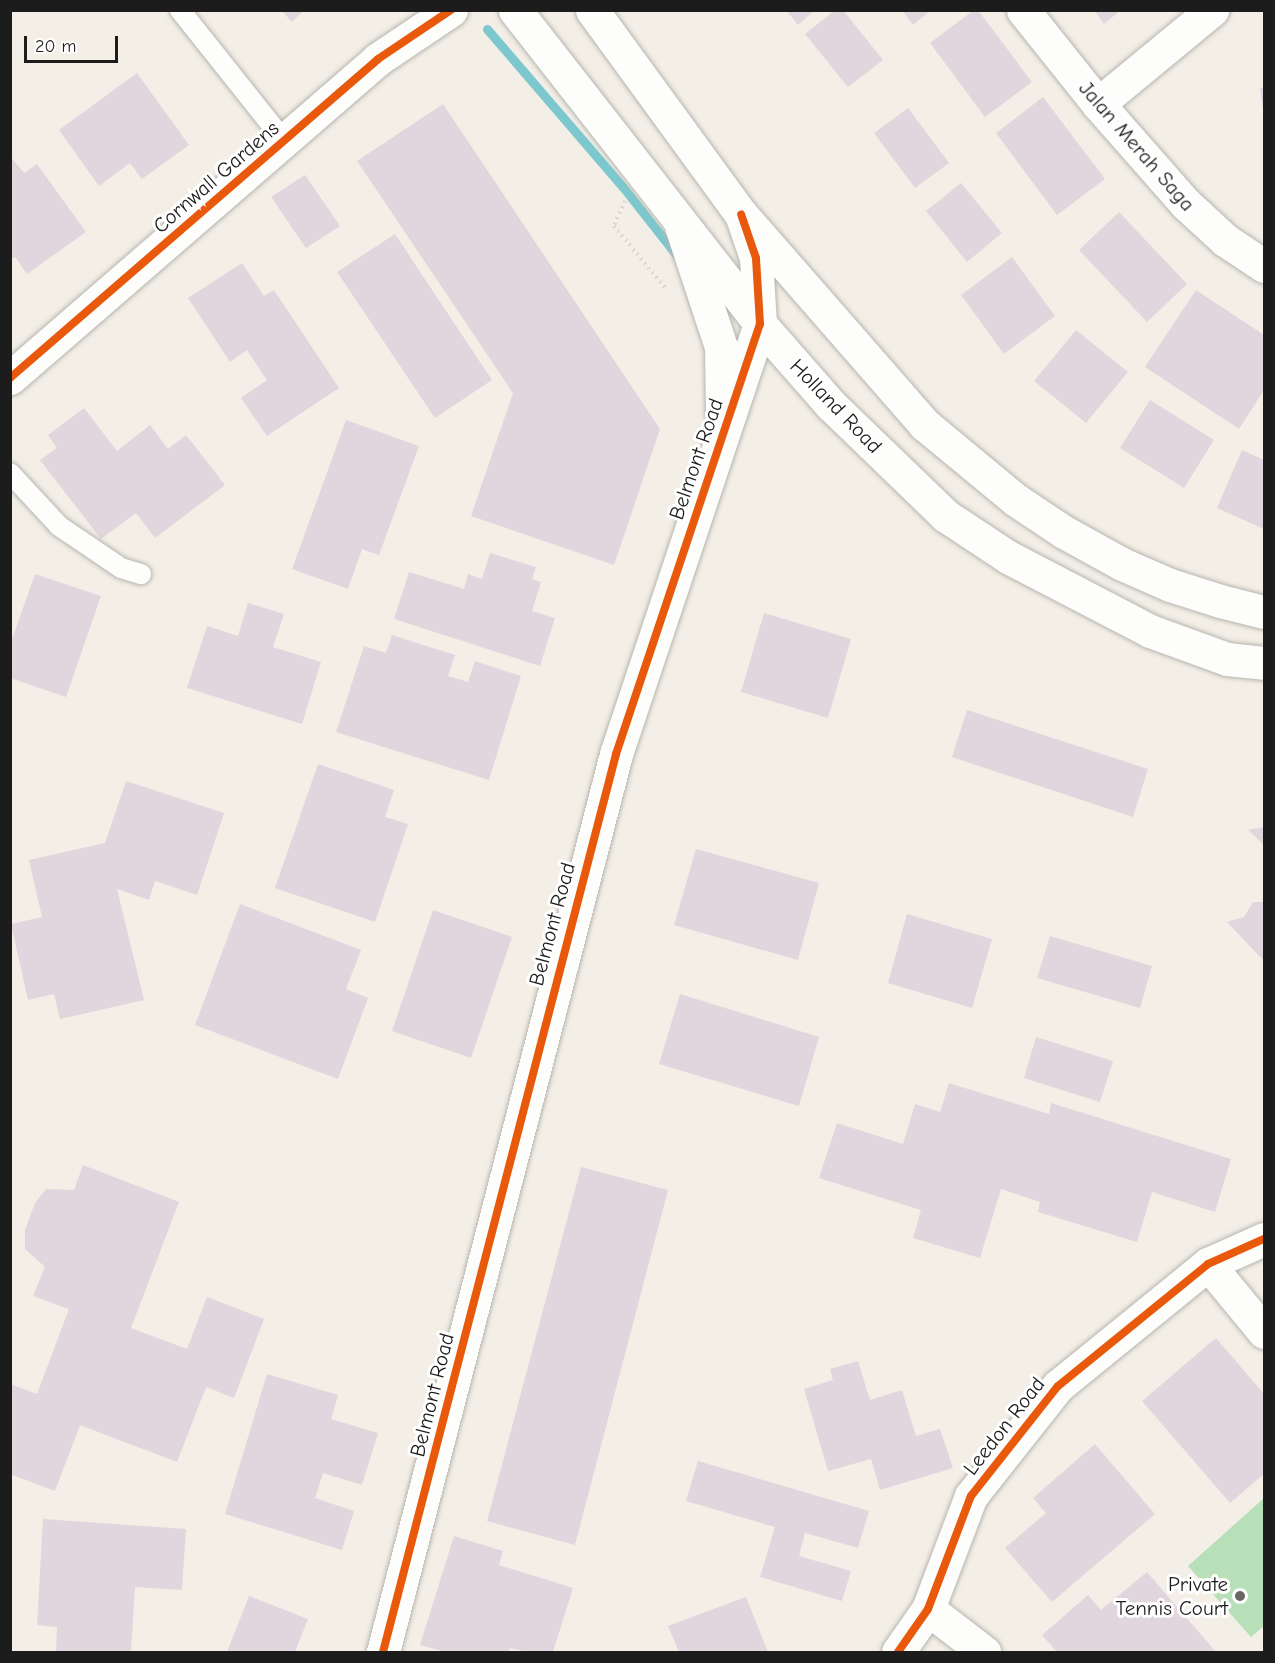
<!DOCTYPE html>
<html>
<head>
<meta charset="utf-8">
<style>
  body { margin:0 }
  #map { position:relative; width:1275px; height:1663px; overflow:hidden; background:#f3efe7; font-family:"Comic Neue",sans-serif }
  div>[style] { position:absolute }
  .green>* { inset:0; background:#b8e0b8 }
  .stream>* { height:9px; margin:-4.5px; padding:0 4.5px; transform-origin:4.5px; border-radius:4.5px; background:#7cc8ce }
  .building>* { inset:0; background:#e1d5de }
  .path>* { height:4px; margin-top:-2px; transform-origin:0; background:repeating-linear-gradient(90deg,#d4d3d1 0 1.5px,transparent 0 6px) }
  .roads { filter:drop-shadow(0 0 2px #b7b5af) drop-shadow(0 0 2px #b7b5af) }
  .service>* { height:20px; margin:-10px; padding:0 10px; transform-origin:10px; border-radius:10px; background:#fdfdfb }
  .minor>* { height:33px; margin:-16.5px; padding:0 16.5px; transform-origin:16.5px; border-radius:16.5px; background:#fdfdfb }
  .primary>* { height:33px; margin:-16.5px; padding:0 16.5px; transform-origin:16.5px; border-radius:16.5px; background:#fdfdfb }
  .cycleway>* { height:8px; margin:-4px; padding:0 4px; transform-origin:4px; border-radius:4px; background:#e8590c }
  .dots>* { width:16px; height:16px; translate:-50% -50%; box-sizing:border-box; border:3px solid #fff; border-radius:50% }
  span { translate:-50% -50%; white-space:nowrap; text-align:center; line-height:1.15; -webkit-text-stroke:6px #fff; paint-order:stroke }
  .street-label { font-size:21px; color:#1c1c1c }
  .poi-label { font-size:21px; color:#1c1c1c }
  .right { translate:-100% -50%; text-align:right }
  .frame { position:absolute; inset:0; border:12px solid #1c1c1c; pointer-events:none }
  .scale { position:absolute; left:24px; top:36px; width:94px; height:27px; box-sizing:border-box; border:3px solid #1c1c1c; border-top:0; padding-left:8px; font-size:18px; line-height:21px; white-space:nowrap; color:#1c1c1c; -webkit-text-stroke:4px #fff; paint-order:stroke }
</style>
</head>
<body>
<div id="map">
  <div class="green">
    <div style="clip-path:polygon(1264px 1498px,1264px 1626px,1251px 1637px,1188px 1566px)"></div>
  </div>
  <div class="stream">
    <div style="left:487px;top:29px;width:208px;rotate:49.3deg"></div>
    <div style="left:623px;top:187px;width:89px;rotate:51.8deg"></div>
  </div>
  <div class="building">
    <div style="clip-path:polygon(281px 10px,304px 10px,292px 22px)"></div>
    <div style="clip-path:polygon(786px 10px,815px 10px,798px 25px)"></div>
    <div style="clip-path:polygon(835px 10px,843px 10px,883px 60px,848px 87px,805px 34px)"></div>
    <div style="clip-path:polygon(902px 10px,931px 10px,913px 25px)"></div>
    <div style="clip-path:polygon(974px 10px,978px 10px,1032px 82px,985px 117px,930px 43px)"></div>
    <div style="clip-path:polygon(1094px 10px,1121px 10px,1104px 24px)"></div>
    <div style="clip-path:polygon(137px 73px,189px 145px,142px 179px,130px 163px,99px 186px,59px 130px)"></div>
    <div style="clip-path:polygon(1260px 88px,1264px 88px,1264px 109px,1263px 109px)"></div>
    <div style="clip-path:polygon(1043px 97px,1105px 179px,1057px 215px,996px 133px)"></div>
    <div style="clip-path:polygon(443px 104px,660px 429px,614px 565px,471px 516px,513px 393px,357px 161px)"></div>
    <div style="clip-path:polygon(908px 108px,949px 163px,915px 188px,874px 133px)"></div>
    <div style="clip-path:polygon(10px 156px,24px 173px,37px 164px,86px 232px,27px 274px,15px 257px,10px 260px)"></div>
    <div style="clip-path:polygon(305px 175px,340px 226px,306px 248px,271px 197px)"></div>
    <div style="clip-path:polygon(961px 183px,1002px 233px,967px 262px,926px 211px)"></div>
    <div style="clip-path:polygon(1119px 212px,1187px 284px,1147px 322px,1079px 250px)"></div>
    <div style="clip-path:polygon(395px 234px,492px 380px,435px 418px,337px 272px)"></div>
    <div style="clip-path:polygon(1012px 257px,1055px 316px,1004px 354px,961px 295px)"></div>
    <div style="clip-path:polygon(242px 263px,264px 296px,274px 290px,339px 388px,267px 436px,241px 398px,267px 380px,247px 350px,230px 362px,188px 298px)"></div>
    <div style="clip-path:polygon(1196px 290px,1264px 335px,1264px 390px,1239px 429px,1145px 367px)"></div>
    <div style="clip-path:polygon(1076px 330px,1128px 372px,1086px 423px,1034px 381px)"></div>
    <div style="clip-path:polygon(1150px 400px,1214px 440px,1184px 488px,1120px 448px)"></div>
    <div style="clip-path:polygon(84px 408px,117px 451px,150px 425px,168px 449px,186px 435px,225px 485px,155px 538px,136px 513px,101px 539px,40px 460px,57px 448px,48px 435px)"></div>
    <div style="clip-path:polygon(346px 420px,419px 446px,379px 555px,362px 549px,348px 589px,292px 569px)"></div>
    <div style="clip-path:polygon(1242px 450px,1264px 460px,1264px 529px,1217px 508px)"></div>
    <div style="clip-path:polygon(490px 553px,536px 567px,532px 579px,541px 582px,532px 611px,555px 618px,540px 666px,394px 619px,409px 572px,464px 589px,468px 574px,482px 579px)"></div>
    <div style="clip-path:polygon(35px 574px,101px 596px,66px 697px,10px 678px,10px 645px)"></div>
    <div style="clip-path:polygon(248px 603px,284px 614px,273px 647px,321px 662px,302px 724px,187px 688px,207px 626px,238px 636px)"></div>
    <div style="clip-path:polygon(764px 613px,851px 639px,828px 718px,741px 692px)"></div>
    <div style="clip-path:polygon(392px 635px,455px 655px,448px 676px,468px 682px,475px 661px,521px 676px,489px 780px,336px 732px,364px 646px,386px 653px)"></div>
    <div style="clip-path:polygon(967px 710px,1148px 769px,1133px 817px,952px 757px)"></div>
    <div style="clip-path:polygon(318px 764px,394px 790px,385px 817px,408px 824px,375px 922px,275px 888px)"></div>
    <div style="clip-path:polygon(126px 781px,224px 813px,197px 895px,155px 881px,149px 900px,117px 889px,144px 1000px,60px 1019px,54px 994px,28px 1000px,11px 924px,42px 917px,29px 860px,105px 843px)"></div>
    <div style="clip-path:polygon(1264px 827px,1264px 845px,1248px 830px)"></div>
    <div style="clip-path:polygon(696px 849px,819px 883px,798px 960px,674px 925px)"></div>
    <div style="clip-path:polygon(1253px 902px,1264px 902px,1264px 961px,1227px 922px,1244px 917px)"></div>
    <div style="clip-path:polygon(240px 904px,361px 950px,346px 989px,368px 998px,338px 1079px,195px 1025px)"></div>
    <div style="clip-path:polygon(433px 910px,512px 937px,471px 1058px,392px 1031px)"></div>
    <div style="clip-path:polygon(907px 914px,992px 939px,972px 1008px,888px 983px)"></div>
    <div style="clip-path:polygon(1050px 936px,1152px 966px,1140px 1008px,1037px 978px)"></div>
    <div style="clip-path:polygon(680px 994px,819px 1037px,799px 1106px,659px 1064px)"></div>
    <div style="clip-path:polygon(1036px 1037px,1113px 1061px,1100px 1102px,1024px 1078px)"></div>
    <div style="clip-path:polygon(949px 1083px,1049px 1114px,1051px 1103px,1231px 1159px,1215px 1212px,1152px 1192px,1137px 1242px,1038px 1212px,1040px 1202px,1001px 1189px,980px 1258px,913px 1238px,921px 1210px,819px 1178px,837px 1123px,903px 1144px,915px 1104px,940px 1112px)"></div>
    <div style="clip-path:polygon(83px 1165px,179px 1202px,131px 1328px,187px 1349px,207px 1297px,264px 1319px,234px 1398px,206px 1387px,177px 1462px,80px 1425px,55px 1491px,10px 1474px,10px 1384px,37px 1394px,69px 1309px,33px 1296px,45px 1267px,25px 1249px,25px 1230px,35px 1203px,46px 1189px,74px 1190px)"></div>
    <div style="clip-path:polygon(581px 1167px,668px 1190px,575px 1545px,487px 1521px)"></div>
    <div style="clip-path:polygon(1216px 1338px,1264px 1394px,1264px 1474px,1230px 1503px,1142px 1401px)"></div>
    <div style="clip-path:polygon(858px 1361px,870px 1400px,902px 1390px,916px 1436px,940px 1429px,953px 1468px,880px 1490px,871px 1459px,828px 1471px,804px 1389px,833px 1380px,830px 1369px)"></div>
    <div style="clip-path:polygon(267px 1374px,338px 1395px,331px 1419px,378px 1433px,362px 1485px,323px 1473px,315px 1498px,354px 1511px,342px 1550px,225px 1514px)"></div>
    <div style="clip-path:polygon(1095px 1444px,1155px 1514px,1052px 1602px,1005px 1548px,1046px 1513px,1033px 1498px)"></div>
    <div style="clip-path:polygon(698px 1461px,869px 1511px,858px 1548px,805px 1533px,799px 1556px,851px 1571px,842px 1601px,760px 1577px,775px 1527px,686px 1501px)"></div>
    <div style="clip-path:polygon(43px 1519px,186px 1529px,182px 1590px,135px 1587px,131px 1652px,56px 1652px,57px 1627px,37px 1625px)"></div>
    <div style="clip-path:polygon(454px 1536px,503px 1551px,499px 1565px,573px 1588px,553px 1652px,526px 1652px,510px 1648px,509px 1652px,445px 1652px,420px 1645px)"></div>
    <div style="clip-path:polygon(1147px 1572px,1216px 1652px,1057px 1652px,1042px 1635px,1088px 1595px,1101px 1610px)"></div>
    <div style="clip-path:polygon(249px 1596px,308px 1619px,295px 1652px,227px 1652px)"></div>
    <div style="clip-path:polygon(746px 1597px,768px 1652px,679px 1652px,668px 1626px)"></div>
  </div>
  <div class="path">
    <div style="left:625px;top:201px;width:27px;rotate:114deg"></div>
    <div style="left:614px;top:226px;width:83px;rotate:50.4deg"></div>
  </div>
  <div class="roads">
    <div class="service">
      <div style="left:180px;top:10px;width:169px;rotate:51.5deg"></div>
      <div style="left:10px;top:473px;width:72px;rotate:47.2deg"></div>
      <div style="left:59px;top:526px;width:75px;rotate:34.1deg"></div>
      <div style="left:121px;top:568px;width:21px;rotate:17deg"></div>
    </div>
    <div class="minor">
      <div style="left:1023px;top:10px;width:120px;rotate:51.4deg"></div>
      <div style="left:1098px;top:104px;width:133px;rotate:48.7deg"></div>
      <div style="left:1186px;top:204px;width:53px;rotate:42.7deg"></div>
      <div style="left:1225px;top:240px;width:47px;rotate:33.7deg"></div>
      <div style="left:1098px;top:104px;width:148px;rotate:-39.5deg"></div>
      <div style="left:681px;top:226px;width:127px;rotate:71.7deg"></div>
      <div style="left:721px;top:347px;width:67px;rotate:89.1deg"></div>
      <div style="left:10px;top:378px;width:487px;rotate:-40.9deg"></div>
      <div style="left:378px;top:59px;width:88px;rotate:-33.9deg"></div>
      <div style="left:1208px;top:1264px;width:88px;rotate:50.5deg"></div>
      <div style="left:928px;top:1609px;width:71px;rotate:37.5deg"></div>
      <div style="left:383px;top:1652px;width:928px;rotate:-75.45deg"></div>
      <div style="left:616px;top:754px;width:453px;rotate:-71.5deg"></div>
      <div style="left:760px;top:324px;width:66px;rotate:-93.5deg"></div>
      <div style="left:756px;top:258px;width:46px;rotate:-108.8deg"></div>
      <div style="left:898px;top:1652px;width:52px;rotate:-55.1deg"></div>
      <div style="left:928px;top:1609px;width:121px;rotate:-69.2deg"></div>
      <div style="left:971px;top:1496px;width:140px;rotate:-51.7deg"></div>
      <div style="left:1058px;top:1386px;width:193px;rotate:-39.1deg"></div>
      <div style="left:1208px;top:1264px;width:61px;rotate:-24.1deg"></div>
    </div>
    <div class="primary">
      <div style="left:515px;top:10px;width:398px;rotate:52deg"></div>
      <div style="left:760px;top:324px;width:108px;rotate:48.8deg"></div>
      <div style="left:831px;top:405px;width:160px;rotate:44deg"></div>
      <div style="left:946px;top:516px;width:74px;rotate:33.5deg"></div>
      <div style="left:1008px;top:557px;width:160px;rotate:27.5deg"></div>
      <div style="left:1150px;top:631px;width:82px;rotate:20deg"></div>
      <div style="left:1227px;top:659px;width:37px;rotate:6deg"></div>
      <div style="left:592px;top:10px;width:253px;rotate:53.9deg"></div>
      <div style="left:741px;top:214px;width:279px;rotate:48.9deg"></div>
      <div style="left:924px;top:424px;width:119px;rotate:39.6deg"></div>
      <div style="left:1016px;top:500px;width:58px;rotate:33.7deg"></div>
      <div style="left:1064px;top:532px;width:66px;rotate:28.9deg"></div>
      <div style="left:1122px;top:564px;width:52px;rotate:23.6deg"></div>
      <div style="left:1170px;top:585px;width:52px;rotate:17.7deg"></div>
      <div style="left:1220px;top:601px;width:45px;rotate:14deg"></div>
    </div>
  </div>
  <div class="cycleway">
    <div style="left:10px;top:378px;width:487px;rotate:-40.9deg"></div>
    <div style="left:378px;top:59px;width:88px;rotate:-33.9deg"></div>
    <div style="left:383px;top:1652px;width:928px;rotate:-75.45deg"></div>
    <div style="left:616px;top:754px;width:453px;rotate:-71.5deg"></div>
    <div style="left:760px;top:324px;width:66px;rotate:-93.5deg"></div>
    <div style="left:756px;top:258px;width:46px;rotate:-108.8deg"></div>
    <div style="left:898px;top:1652px;width:52px;rotate:-55.1deg"></div>
    <div style="left:928px;top:1609px;width:121px;rotate:-69.2deg"></div>
    <div style="left:971px;top:1496px;width:140px;rotate:-51.7deg"></div>
    <div style="left:1058px;top:1386px;width:193px;rotate:-39.1deg"></div>
    <div style="left:1208px;top:1264px;width:61px;rotate:-24.1deg"></div>
  </div>
  <div class="dots">
    <div style="left:1240px;top:1596px;background:#676663"></div>
  </div>
  <div class="street-label">
    <span style="left:1137px;top:146px;rotate:49deg">Jalan Merah Saga</span>
    <span style="left:216px;top:177px;rotate:-41deg">Cornwall Gardens</span>
    <span style="left:836px;top:406px;rotate:46deg">Holland Road</span>
    <span style="left:696px;top:459px;rotate:-71deg">Belmont Road</span>
    <span style="left:552px;top:924px;rotate:-75deg">Belmont Road</span>
    <span style="left:432px;top:1395px;rotate:-76deg">Belmont Road</span>
    <span style="left:1004px;top:1426px;rotate:-52deg">Leedon Road</span>
  </div>
  <div class="poi-label">
    <span class="right" style="left:1228px;top:1596px">Private<br>Tennis Court</span>
  </div>
  <div class="frame"></div>
  <div class="scale">20 m</div>
</div>
</body>
</html>
